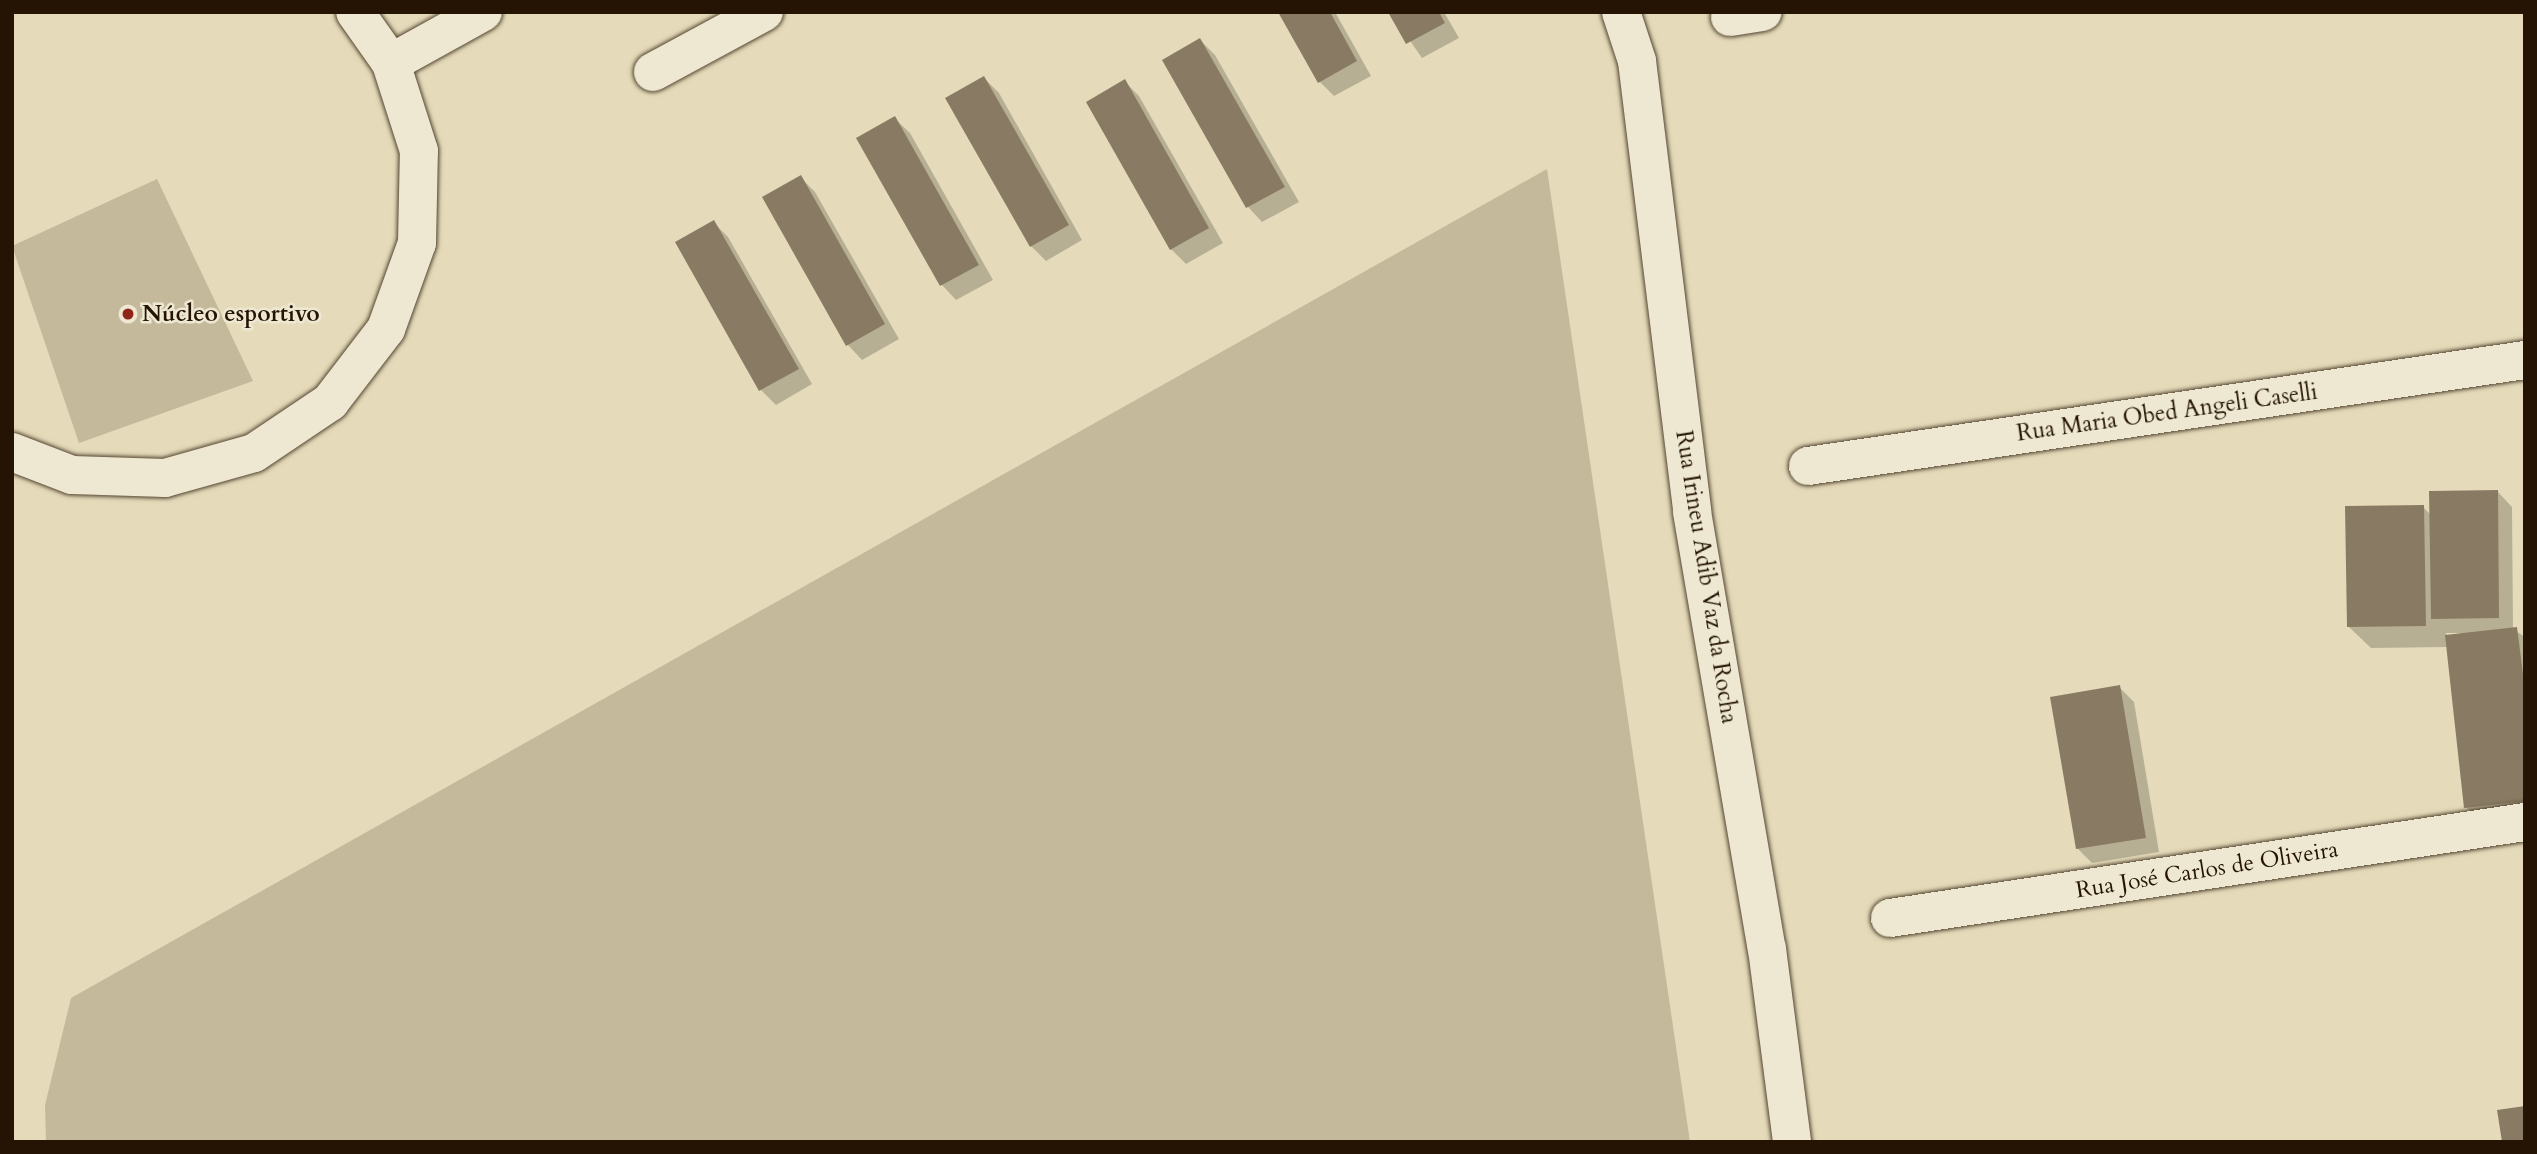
<!DOCTYPE html>
<html>
<head>
<meta charset="utf-8">
<style>
  body { margin:0 }
  #map { position:relative; width:2537px; height:1154px; overflow:hidden; background:#e5dbba; font-family:Cardo,serif }
  div>[style] { position:absolute }
  .green>* { inset:0; background:#c4b99b }
  .shadow>* { inset:0; background:#0003 }
  .building>* { inset:0; background:#897b63 }
  .roads { filter:drop-shadow(0 0 2px #554632) drop-shadow(0 0 2px #554632) }
  .street>* { height:38px; margin:-19px; padding:0 19px; transform-origin:19px; border-radius:19px; background:#eee8d2 }
  .dots>* { width:19px; height:19px; translate:-50% -50%; box-sizing:border-box; border:4px solid #eee8d2; border-radius:50% }
  span { translate:-50% -50%; white-space:nowrap; text-align:center; line-height:1.15; -webkit-text-stroke:5px #eee8d2; paint-order:stroke }
  .poi-label { font-size:23px; color:#251404; font-weight:700 }
  .left { translate:0 -50%; text-align:left }
  .street-label { font-size:23px; color:#251404 }
  .frame { position:absolute; inset:0; border:14px solid #251404; pointer-events:none }
</style>
</head>
<body>
<div id="map">
  <div class="green">
    <div style="clip-path:polygon(1547px 169px,1690px 1142px,46px 1142px,45px 1105px,71px 998px)"></div>
    <div style="clip-path:polygon(157px 179px,253px 381px,79px 443px,12px 246px)"></div>
  </div>
  <div class="shadow">
    <div style="clip-path:polygon(1280px 12px,1335px 12px,1371px 76px,1334px 96px,1320px 82px)"></div>
    <div style="clip-path:polygon(1390px 12px,1444px 12px,1459px 38px,1422px 58px)"></div>
    <div style="clip-path:polygon(1200px 40px,1215px 55px,1299px 202px,1262px 222px,1248px 207px,1164px 61px)"></div>
    <div style="clip-path:polygon(984px 78px,999px 93px,1082px 240px,1046px 261px,1031px 246px)"></div>
    <div style="clip-path:polygon(1125px 82px,1139px 96px,1223px 243px,1186px 264px,1171px 249px)"></div>
    <div style="clip-path:polygon(895px 119px,910px 133px,993px 280px,956px 300px,942px 285px,859px 139px)"></div>
    <div style="clip-path:polygon(800px 177px,815px 192px,899px 339px,862px 360px,848px 345px)"></div>
    <div style="clip-path:polygon(713px 222px,728px 237px,812px 384px,776px 405px,761px 390px)"></div>
    <div style="clip-path:polygon(evenodd,2498px 492px,2512px 507px,2513px 629px,2525px 637px,2525px 825px,2487px 828px,2466px 807px,2448px 647px,2371px 648px,2349px 627px,2423px 507px,2431px 515px,2498px 492px,2446px 633px,2460px 633px,2460px 635px,2447px 637px,2446px 633px)"></div>
    <div style="clip-path:polygon(2119px 687px,2134px 702px,2159px 852px,2092px 863px,2077px 848px)"></div>
  </div>
  <div class="building">
    <div style="clip-path:polygon(1278px 12px,1330px 12px,1357px 61px,1318px 83px)"></div>
    <div style="clip-path:polygon(1388px 12px,1439px 12px,1445px 23px,1406px 44px)"></div>
    <div style="clip-path:polygon(1200px 38px,1285px 187px,1246px 208px,1162px 60px)"></div>
    <div style="clip-path:polygon(984px 76px,1069px 225px,1030px 247px,945px 98px)"></div>
    <div style="clip-path:polygon(1125px 79px,1209px 228px,1170px 250px,1086px 102px)"></div>
    <div style="clip-path:polygon(895px 116px,979px 265px,940px 286px,856px 138px)"></div>
    <div style="clip-path:polygon(801px 175px,885px 324px,846px 346px,762px 197px)"></div>
    <div style="clip-path:polygon(714px 220px,799px 369px,759px 391px,675px 242px)"></div>
    <div style="clip-path:polygon(2498px 490px,2499px 618px,2431px 619px,2429px 491px)"></div>
    <div style="clip-path:polygon(2424px 505px,2426px 626px,2347px 627px,2345px 506px)"></div>
    <div style="clip-path:polygon(2517px 627px,2525px 690px,2525px 801px,2464px 808px,2445px 635px)"></div>
    <div style="clip-path:polygon(2120px 685px,2146px 838px,2076px 849px,2050px 697px)"></div>
    <div style="clip-path:polygon(2525px 1106px,2525px 1142px,2502px 1142px,2497px 1110px)"></div>
  </div>
  <div class="roads">
    <div class="street">
      <div style="left:1621px;top:12px;width:52px;rotate:71.9deg"></div>
      <div style="left:1637px;top:61px;width:454px;rotate:83deg"></div>
      <div style="left:1692px;top:512px;width:443px;rotate:80.3deg"></div>
      <div style="left:1767px;top:949px;width:195px;rotate:82.6deg"></div>
      <div style="left:1730px;top:17px;width:33px;rotate:-9deg"></div>
      <div style="left:391px;top:63px;width:105px;rotate:-29deg"></div>
      <div style="left:653px;top:72px;width:126px;rotate:-28.4deg"></div>
      <div style="left:12px;top:452px;width:64px;rotate:21deg"></div>
      <div style="left:72px;top:475px;width:93px;rotate:1.8deg"></div>
      <div style="left:165px;top:478px;width:92px;rotate:-15.7deg"></div>
      <div style="left:254px;top:453px;width:92px;rotate:-33.9deg"></div>
      <div style="left:330px;top:402px;width:92px;rotate:-52.5deg"></div>
      <div style="left:386px;top:329px;width:91px;rotate:-70.2deg"></div>
      <div style="left:417px;top:243px;width:92px;rotate:-88.8deg"></div>
      <div style="left:419px;top:151px;width:92px;rotate:-107.7deg"></div>
      <div style="left:391px;top:63px;width:62px;rotate:-125.2deg"></div>
      <div style="left:1808px;top:466px;width:725px;rotate:-8.41deg"></div>
      <div style="left:1890px;top:918px;width:642px;rotate:-8.6deg"></div>
    </div>
  </div>
  <div class="dots">
    <div style="left:128px;top:314px;background:#8f2418"></div>
  </div>
  <div class="poi-label">
    <span class="left" style="left:142px;top:314px">Núcleo esportivo</span>
  </div>
  <div class="street-label">
    <span style="left:2167px;top:413px;rotate:-8deg">Rua Maria Obed Angeli Caselli</span>
    <span style="left:1706px;top:577px;rotate:81deg">Rua Irineu Adib Vaz da Rocha</span>
    <span style="left:2207px;top:870px;rotate:-9deg">Rua José Carlos de Oliveira</span>
  </div>
  <div class="frame"></div>
</div>
</body>
</html>
